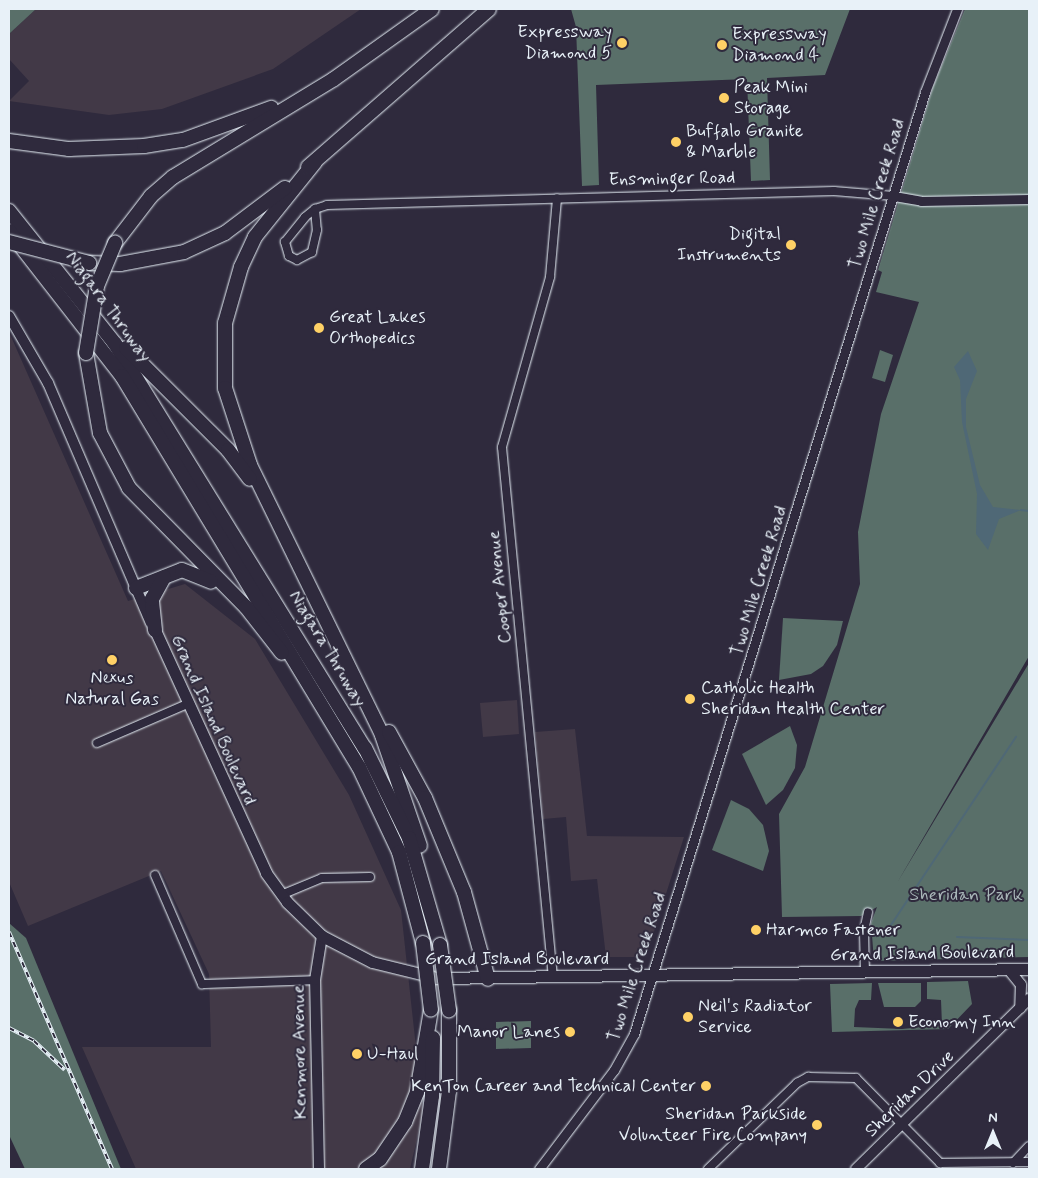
<!DOCTYPE html>
<html>
<head>
<meta charset="utf-8">
<style>
  body { margin:0 }
  #map { position:relative; width:1038px; height:1178px; overflow:hidden; background:#2f2a3d; font-family:Mynerve,sans-serif }
  div>[style] { position:absolute }
  .built>* { inset:0; background:#423947 }
  .green>* { inset:0; background:#596f69 }
  .water>* { inset:0; background:#4f6876 }
  .stream>* { height:2px; margin:-1px; padding:0 1px; transform-origin:1px; border-radius:1px; background:#4f6876 }
  .roads { filter:drop-shadow(0 0 1px #e8f1f8) drop-shadow(0 0 1px #e8f1f8) }
  .minor>* { height:8px; margin:-4px; padding:0 4px; transform-origin:4px; border-radius:4px; background:#2f2a3d }
  .tertiary>* { height:9px; margin:-4.5px; padding:0 4.5px; transform-origin:4.5px; border-radius:4.5px; background:#2f2a3d }
  .secondary>* { height:10px; margin:-5px; padding:0 5px; transform-origin:5px; border-radius:5px; background:#2f2a3d }
  .primary>* { height:11px; margin:-5.5px; padding:0 5.5px; transform-origin:5.5px; border-radius:5.5px; background:#2f2a3d }
  .motorway>* { height:14px; margin:-7px; padding:0 7px; transform-origin:7px; border-radius:7px; background:#2f2a3d }
  .rail>* { height:4px; margin-top:-2px; transform-origin:0; background:repeating-linear-gradient(90deg,#2f2a3d 0 5.5px,#e8f1f8 0 11px); box-sizing:border-box; border-block:1px solid #e8f1f8 }
  .bridges { filter:drop-shadow(0 0 1px #e8f1f8) drop-shadow(0 0 1px #e8f1f8) }
  .motorway-bridge>* { height:14px; margin:-7px; padding:0 7px; transform-origin:7px; border-radius:7px; background:#2f2a3d }
  .dots>* { width:14px; height:14px; translate:-50% -50%; box-sizing:border-box; border:2px solid #2f2a3d; border-radius:50% }
  span { translate:-50% -50%; white-space:nowrap; text-align:center; line-height:1.15; -webkit-text-stroke:4px #2f2a3d; paint-order:stroke }
  .poi-label { font-size:18px; color:#e8f1f8 }
  .right { translate:-100% -50%; text-align:right }
  .left { translate:0 -50%; text-align:left }
  .street-label { font-size:18px; color:#e8f1f8 }
  .park-label { font-size:18px; color:#a8b6b8 }
  .frame { position:absolute; inset:0; border:10px solid #e8f1f8; pointer-events:none }
  .north { position:absolute; left:968px; top:1108px; width:50px; height:50px; -webkit-text-stroke:4px #2f2a3d; paint-order:stroke; rotate:0deg; font-size:14px; font-weight:700; line-height:20px; text-align:center; color:#e8f1f8 }
  .north::after { content:''; display:block; margin:auto; width:18px; height:22px; background:#e8f1f8; clip-path:polygon(50% 0,100% 100%,50% 72%,0 100%) }
</style>
</head>
<body>
<div id="map">
  <div class="built">
    <div style="clip-path:polygon(36px 9px,361px 9px,273px 69px,162px 109px,109px 115px,9px 101px,29px 81px,9px 59px,9px 34px)"></div>
    <div style="clip-path:polygon(9px 332px,128px 601px,185px 584px,255px 639px,349px 795px,401px 910px,423px 1112px,410px 1169px,136px 1169px,82px 1047px,211px 1047px,209px 974px,161px 871px,28px 926px,9px 882px)"></div>
    <div style="clip-path:polygon(517px 700px,519px 734px,483px 737px,480px 703px)"></div>
    <div style="clip-path:polygon(575px 729px,587px 836px,684px 837px,646px 957px,606px 957px,597px 879px,571px 881px,566px 817px,543px 819px,535px 732px)"></div>
  </div>
  <div class="green">
    <div style="clip-path:polygon(9px 9px,36px 9px,9px 34px)"></div>
    <div style="clip-path:polygon(571px 9px,850px 9px,825px 75px,767px 78px,770px 180px,751px 181px,747px 79px,596px 85px,599px 185px,582px 186px,576px 27px)"></div>
    <div style="clip-path:polygon(965px 9px,1029px 9px,1029px 656px,897px 883px,1029px 663px,1029px 957px,874px 961px,871px 923px,877px 907px,861px 916px,782px 917px,779px 814px,805px 767px,860px 584px,858px 532px,881px 414px,919px 302px,876px 292px,882px 272px,878px 270px,933px 87px)"></div>
    <div style="clip-path:polygon(880px 350px,893px 355px,885px 382px,872px 378px)"></div>
    <div style="clip-path:polygon(783px 618px,843px 621px,837px 645px,823px 666px,811px 674px,779px 680px)"></div>
    <div style="clip-path:polygon(790px 726px,797px 745px,795px 768px,783px 790px,766px 805px,742px 754px)"></div>
    <div style="clip-path:polygon(731px 800px,749px 809px,763px 825px,769px 851px,763px 871px,712px 850px)"></div>
    <div style="clip-path:polygon(9px 923px,26px 938px,121px 1169px,25px 1169px,9px 1135px)"></div>
    <div style="clip-path:polygon(968px 981px,972px 1004px,948px 1029px,832px 1032px,830px 984px,872px 983px,871px 1000px,859px 1000px,855px 1009px,854px 1027px,902px 1029px,942px 1025px,941px 1000px,927px 999px,927px 982px)"></div>
    <div style="clip-path:polygon(878px 983px,921px 983px,921px 1001px,915px 1007px,884px 1007px)"></div>
    <div style="clip-path:polygon(531px 1021px,531px 1048px,496px 1049px,496px 1022px)"></div>
  </div>
  <div class="water">
    <div style="clip-path:polygon(968px 351px,977px 371px,966px 399px,966px 427px,980px 485px,993px 507px,1021px 510px,999px 519px,988px 550px,976px 534px,977px 494px,962px 422px,960px 380px,954px 367px)"></div>
  </div>
  <div class="stream">
    <div style="left:1021px;top:510px;width:8px;rotate:7deg"></div>
    <div style="left:891px;top:925px;width:226px;rotate:-56.4deg"></div>
    <div style="left:957px;top:937px;width:72px;rotate:2.4deg"></div>
  </div>
  <div class="roads">
    <div class="minor">
      <div style="left:315px;top:209px;width:21px;rotate:85deg"></div>
      <div style="left:317px;top:230px;width:23px;rotate:103deg"></div>
      <div style="left:312px;top:252px;width:17px;rotate:152deg"></div>
      <div style="left:297px;top:260px;width:9px;rotate:-153deg"></div>
      <div style="left:289px;top:256px;width:15px;rotate:-106deg"></div>
      <div style="left:285px;top:242px;width:32px;rotate:-51deg"></div>
      <div style="left:305px;top:217px;width:13px;rotate:-39deg"></div>
      <div style="left:315px;top:209px;width:13px;rotate:-18deg"></div>
      <div style="left:327px;top:205px;width:507px;rotate:-1.58deg"></div>
      <div style="left:834px;top:191px;width:60px;rotate:4.8deg"></div>
      <div style="left:97px;top:743px;width:98px;rotate:-23.4deg"></div>
      <div style="left:155px;top:875px;width:119px;rotate:66.7deg"></div>
      <div style="left:202px;top:984px;width:113px;rotate:-2deg"></div>
      <div style="left:281px;top:895px;width:44px;rotate:-22.5deg"></div>
      <div style="left:322px;top:878px;width:48px;rotate:-1.2deg"></div>
      <div style="left:865px;top:973px;width:42px;rotate:-91.4deg"></div>
      <div style="left:864px;top:931px;width:19px;rotate:-78deg"></div>
      <div style="left:553px;top:978px;width:533px;rotate:-95.49deg"></div>
      <div style="left:502px;top:447px;width:177px;rotate:-74.2deg"></div>
      <div style="left:550px;top:277px;width:79px;rotate:-84.9deg"></div>
      <div style="left:1013px;top:1163px;width:23px;rotate:-47deg"></div>
      <div style="left:708px;top:1169px;width:124px;rotate:-44deg"></div>
      <div style="left:797px;top:1083px;width:13px;rotate:-29deg"></div>
      <div style="left:808px;top:1077px;width:48px;rotate:1.2deg"></div>
      <div style="left:856px;top:1078px;width:120px;rotate:45.3deg"></div>
      <div style="left:940px;top:1163px;width:89px;rotate:-0.6deg"></div>
    </div>
    <div class="tertiary">
      <div style="left:894px;top:196px;width:27px;rotate:10deg"></div>
      <div style="left:921px;top:201px;width:108px;rotate:-1.1deg"></div>
      <div style="left:539px;top:1169px;width:124px;rotate:-52.9deg"></div>
      <div style="left:614px;top:1070px;width:41px;rotate:-60.9deg"></div>
      <div style="left:634px;top:1034px;width:986px;rotate:-72.83deg"></div>
      <div style="left:925px;top:92px;width:89px;rotate:-68.9deg"></div>
    </div>
    <div class="secondary">
      <div style="left:9px;top:316px;width:78px;rotate:59.8deg"></div>
      <div style="left:48px;top:383px;width:261px;rotate:66.8deg"></div>
      <div style="left:1009px;top:970px;width:19px;rotate:51deg"></div>
      <div style="left:1021px;top:985px;width:23px;rotate:92deg"></div>
      <div style="left:319px;top:1169px;width:189px;rotate:-91.2deg"></div>
      <div style="left:315px;top:980px;width:45px;rotate:-81deg"></div>
      <div style="left:856px;top:1169px;width:243px;rotate:-44.5deg"></div>
    </div>
    <div class="primary">
      <div style="left:155px;top:630px;width:267px;rotate:65.4deg"></div>
      <div style="left:266px;top:873px;width:36px;rotate:54deg"></div>
      <div style="left:287px;top:902px;width:49px;rotate:44.2deg"></div>
      <div style="left:322px;top:936px;width:56px;rotate:27.5deg"></div>
      <div style="left:372px;top:962px;width:67px;rotate:13.8deg"></div>
      <div style="left:437px;top:978px;width:592px;rotate:-0.87deg"></div>
    </div>
    <div class="motorway">
      <div style="left:9px;top:141px;width:61px;rotate:7.6deg"></div>
      <div style="left:69px;top:149px;width:75px;rotate:-2.3deg"></div>
      <div style="left:144px;top:146px;width:39px;rotate:-9deg"></div>
      <div style="left:183px;top:140px;width:94px;rotate:-20deg"></div>
      <div style="left:315px;top:162px;width:96px;rotate:128.7deg"></div>
      <div style="left:255px;top:237px;width:33px;rotate:115deg"></div>
      <div style="left:241px;top:267px;width:58px;rotate:105.9deg"></div>
      <div style="left:225px;top:323px;width:65px;rotate:90deg"></div>
      <div style="left:225px;top:388px;width:81px;rotate:72deg"></div>
      <div style="left:250px;top:465px;width:301px;rotate:63.9deg"></div>
      <div style="left:382px;top:735px;width:117px;rotate:71.1deg"></div>
      <div style="left:308px;top:167px;width:240px;rotate:-41.1deg"></div>
      <div style="left:9px;top:211px;width:170px;rotate:51.4deg"></div>
      <div style="left:115px;top:344px;width:475px;rotate:58.3deg"></div>
      <div style="left:365px;top:748px;width:100px;rotate:63.9deg"></div>
      <div style="left:409px;top:838px;width:111px;rotate:73.8deg"></div>
      <div style="left:9px;top:231px;width:184px;rotate:52.1deg"></div>
      <div style="left:122px;top:376px;width:457px;rotate:58.8deg"></div>
      <div style="left:359px;top:767px;width:94px;rotate:64.8deg"></div>
      <div style="left:399px;top:852px;width:94px;rotate:75.2deg"></div>
      <div style="left:115px;top:243px;width:59px;rotate:-52.5deg"></div>
      <div style="left:151px;top:196px;width:29px;rotate:-41deg"></div>
      <div style="left:173px;top:177px;width:188px;rotate:-31.3deg"></div>
      <div style="left:334px;top:79px;width:120px;rotate:-35.5deg"></div>
      <div style="left:89px;top:263px;width:31px;rotate:2deg"></div>
      <div style="left:120px;top:264px;width:65px;rotate:-10.6deg"></div>
      <div style="left:184px;top:252px;width:45px;rotate:-24.9deg"></div>
      <div style="left:225px;top:233px;width:75px;rotate:-36.9deg"></div>
      <div style="left:126px;top:348px;width:144px;rotate:45deg"></div>
      <div style="left:228px;top:450px;width:36px;rotate:53deg"></div>
      <div style="left:86px;top:353px;width:81px;rotate:80.1deg"></div>
      <div style="left:100px;top:433px;width:62px;rotate:62.2deg"></div>
      <div style="left:129px;top:488px;width:167px;rotate:45.5deg"></div>
      <div style="left:246px;top:607px;width:58px;rotate:52deg"></div>
      <div style="left:136px;top:588px;width:49px;rotate:-21.4deg"></div>
      <div style="left:182px;top:570px;width:31px;rotate:22deg"></div>
      <div style="left:155px;top:630px;width:31px;rotate:-96deg"></div>
      <div style="left:152px;top:599px;width:25px;rotate:-61deg"></div>
      <div style="left:389px;top:732px;width:75px;rotate:61.4deg"></div>
      <div style="left:425px;top:798px;width:102px;rotate:67.5deg"></div>
      <div style="left:464px;top:892px;width:90px;rotate:74.6deg"></div>
      <div style="left:366px;top:1169px;width:17px;rotate:-36deg"></div>
      <div style="left:380px;top:1159px;width:45px;rotate:-56deg"></div>
      <div style="left:405px;top:1122px;width:32px;rotate:-68deg"></div>
      <div style="left:417px;top:1092px;width:83px;rotate:-80.3deg"></div>
      <div style="left:422px;top:1169px;width:74px;rotate:-82.2deg"></div>
      <div style="left:432px;top:1096px;width:58px;rotate:-89deg"></div>
      <div style="left:439px;top:1169px;width:79px;rotate:-82.7deg"></div>
      <div style="left:449px;top:1091px;width:81px;rotate:-90deg"></div>
    </div>
  </div>
  <div class="rail">
    <div style="left:9px;top:932px;width:258px;rotate:66.5deg"></div>
    <div style="left:9px;top:1028px;width:28px;rotate:27deg"></div>
    <div style="left:34px;top:1041px;width:42px;rotate:43.1deg"></div>
  </div>
  <div class="bridges">
    <div class="motorway-bridge">
      <div style="left:9px;top:242px;width:83px;rotate:14.7deg"></div>
      <div style="left:86px;top:353px;width:68px;rotate:-80.7deg"></div>
      <div style="left:97px;top:286px;width:47px;rotate:-67.3deg"></div>
      <div style="left:423px;top:943px;width:67px;rotate:83.2deg"></div>
      <div style="left:440px;top:945px;width:66px;rotate:82.1deg"></div>
    </div>
  </div>
  <div class="dots">
    <div style="left:622px;top:43px;background:#ffd166"></div>
    <div style="left:722px;top:45px;background:#ffd166"></div>
    <div style="left:724px;top:98px;background:#ffd166"></div>
    <div style="left:676px;top:142px;background:#ffd166"></div>
    <div style="left:791px;top:245px;background:#ffd166"></div>
    <div style="left:319px;top:328px;background:#ffd166"></div>
    <div style="left:112px;top:660px;background:#ffd166"></div>
    <div style="left:690px;top:699px;background:#ffd166"></div>
    <div style="left:756px;top:930px;background:#ffd166"></div>
    <div style="left:688px;top:1017px;background:#ffd166"></div>
    <div style="left:898px;top:1022px;background:#ffd166"></div>
    <div style="left:570px;top:1032px;background:#ffd166"></div>
    <div style="left:357px;top:1054px;background:#ffd166"></div>
    <div style="left:706px;top:1086px;background:#ffd166"></div>
    <div style="left:817px;top:1125px;background:#ffd166"></div>
  </div>
  <div class="poi-label">
    <span class="right" style="left:612px;top:43px">Expressway<br>Diamond 5</span>
    <span class="left" style="left:732px;top:45px">Expressway<br>Diamond 4</span>
    <span class="left" style="left:734px;top:98px">Peak Mini<br>Storage</span>
    <span class="left" style="left:686px;top:142px">Buffalo Granite<br>&amp; Marble</span>
    <span class="right" style="left:781px;top:245px">Digital<br>Instruments</span>
    <span class="left" style="left:329px;top:328px">Great Lakes<br>Orthopedics</span>
    <span style="left:112px;top:689px">Nexus<br>Natural Gas</span>
    <span class="left" style="left:701px;top:699px">Catholic Health<br>Sheridan Health Center</span>
    <span class="left" style="left:766px;top:930px">Harmco Fastener</span>
    <span class="left" style="left:698px;top:1017px">Neil's Radiator<br>Service</span>
    <span class="left" style="left:908px;top:1022px">Economy Inn</span>
    <span class="right" style="left:560px;top:1032px">Manor Lanes</span>
    <span class="left" style="left:367px;top:1054px">U-Haul</span>
    <span class="right" style="left:696px;top:1086px">KenTon Career and Technical Center</span>
    <span class="right" style="left:807px;top:1125px">Sheridan Parkside<br>Volunteer Fire Company</span>
  </div>
  <div class="street-label">
    <span style="left:672px;top:179px;rotate:-1deg">Ensminger Road</span>
    <span style="left:877px;top:194px;rotate:-73deg">Two Mile Creek Road</span>
    <span style="left:108px;top:307px;rotate:54deg">Niagara Thruway</span>
    <span style="left:759px;top:581px;rotate:-73deg">Two Mile Creek Road</span>
    <span style="left:500px;top:587px;rotate:-96deg">Cooper Avenue</span>
    <span style="left:327px;top:649px;rotate:59deg">Niagara Thruway</span>
    <span style="left:213px;top:720px;rotate:66deg">Grand Island Boulevard</span>
    <span style="left:922px;top:954px;rotate:-1deg">Grand Island Boulevard</span>
    <span style="left:517px;top:959px">Grand Island Boulevard</span>
    <span style="left:637px;top:967px;rotate:-72deg">Two Mile Creek Road</span>
    <span style="left:300px;top:1052px;rotate:-91deg">Kenmore Avenue</span>
    <span style="left:910px;top:1094px;rotate:-44deg">Sheridan Drive</span>
  </div>
  <div class="park-label">
    <span style="left:966px;top:895px">Sheridan Park</span>
  </div>
  <div class="frame"></div>
  <div class="north">N</div>
</div>
</body>
</html>
